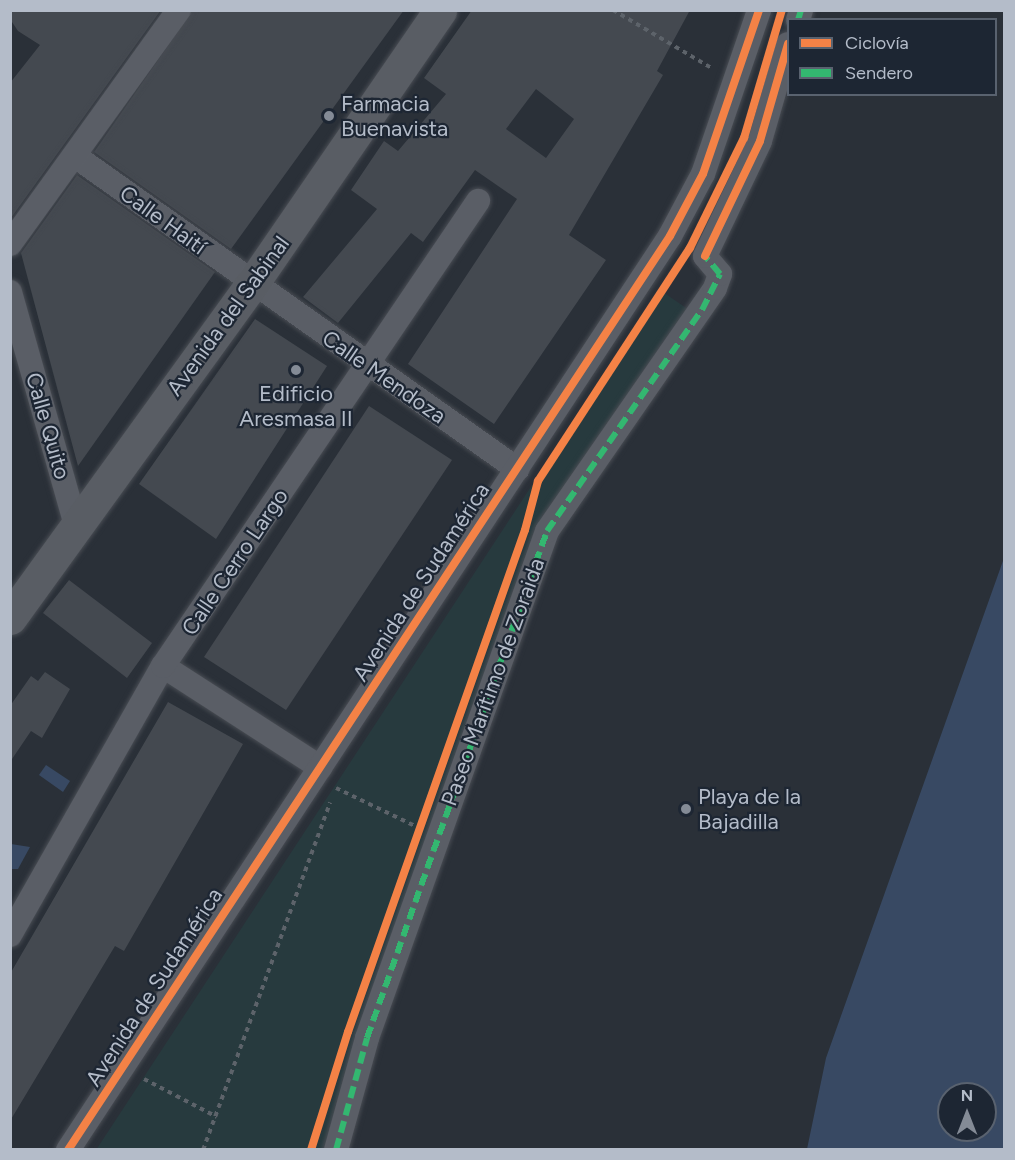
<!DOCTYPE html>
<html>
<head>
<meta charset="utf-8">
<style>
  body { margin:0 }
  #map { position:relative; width:1015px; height:1160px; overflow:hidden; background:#2a3038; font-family:Figtree,sans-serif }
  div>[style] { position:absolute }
  .green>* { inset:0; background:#273a3e }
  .water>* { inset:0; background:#384963 }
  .building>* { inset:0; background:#444950 }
  .path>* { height:4px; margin-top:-2px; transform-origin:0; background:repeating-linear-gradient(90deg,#5d636a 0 4.5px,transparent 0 9px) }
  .roads { filter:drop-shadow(0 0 2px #484c53) drop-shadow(0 0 2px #484c53) }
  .street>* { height:24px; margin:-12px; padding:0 12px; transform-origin:12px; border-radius:12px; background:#5a5e66 }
  .secondary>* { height:33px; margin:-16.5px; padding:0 16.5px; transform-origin:16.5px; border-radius:16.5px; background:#595d64 }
  .quiet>* { height:6px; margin-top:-3px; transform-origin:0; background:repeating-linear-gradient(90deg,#33b770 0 12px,transparent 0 18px) }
  .cycleway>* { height:8px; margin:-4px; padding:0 4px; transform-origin:4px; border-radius:4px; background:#f48246 }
  .dots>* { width:16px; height:16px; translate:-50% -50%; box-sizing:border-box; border:3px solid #1d2633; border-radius:50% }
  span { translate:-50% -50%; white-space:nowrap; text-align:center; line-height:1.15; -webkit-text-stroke:4.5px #1d2633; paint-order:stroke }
  .poi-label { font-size:22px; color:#b4bcc9 }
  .left { translate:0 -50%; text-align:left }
  .street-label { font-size:22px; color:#b4bcc9 }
  .frame { position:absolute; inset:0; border:12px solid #b4bcc9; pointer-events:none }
  .legend { position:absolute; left:787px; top:18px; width:210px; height:78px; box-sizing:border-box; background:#1d2633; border:2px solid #59626f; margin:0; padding:8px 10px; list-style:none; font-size:18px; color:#b4bcc9 }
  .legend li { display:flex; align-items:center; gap:12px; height:30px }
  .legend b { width:30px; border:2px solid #59626f }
  .north { position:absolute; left:937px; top:1082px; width:60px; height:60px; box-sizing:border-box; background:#1d2633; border:2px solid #59626f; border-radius:50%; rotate:0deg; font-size:16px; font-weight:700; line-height:24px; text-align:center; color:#b4bcc9 }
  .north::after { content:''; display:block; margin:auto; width:21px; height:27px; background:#848b96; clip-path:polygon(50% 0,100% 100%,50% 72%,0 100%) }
</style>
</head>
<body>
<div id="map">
  <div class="green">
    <div style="clip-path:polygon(660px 290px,692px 312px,532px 548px,325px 1149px,96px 1150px)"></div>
  </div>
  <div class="water">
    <div style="clip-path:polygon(evenodd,1004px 558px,1004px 1149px,807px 1149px,826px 1058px,1004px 558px,949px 1094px,985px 1094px,985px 1130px,949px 1130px,949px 1094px)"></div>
    <div style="clip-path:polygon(46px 765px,70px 781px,63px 792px,39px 775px)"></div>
    <div style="clip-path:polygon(11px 844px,30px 847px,18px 869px,11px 869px)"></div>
  </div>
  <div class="building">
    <div style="clip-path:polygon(10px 10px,161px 10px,11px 218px,10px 83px,40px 45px,18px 31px,10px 19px)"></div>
    <div style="clip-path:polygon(193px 10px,404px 10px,231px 249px,94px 152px)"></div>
    <div style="clip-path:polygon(evenodd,472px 10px,690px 10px,657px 71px,663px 75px,569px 235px,606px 260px,494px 424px,408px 364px,517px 199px,475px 170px,423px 242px,411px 233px,338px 323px,303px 297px,377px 209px,351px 190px,384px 141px,398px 151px,446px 94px,424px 78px,472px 10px,536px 89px,574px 119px,546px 158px,506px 129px,536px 89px)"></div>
    <div style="clip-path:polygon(77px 175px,215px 272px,78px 466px,21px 253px)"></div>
    <div style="clip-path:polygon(255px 319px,327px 366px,216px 539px,139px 484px)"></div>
    <div style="clip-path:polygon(369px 406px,452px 460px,286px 710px,204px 657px)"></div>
    <div style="clip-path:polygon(69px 580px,152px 643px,127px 678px,43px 613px)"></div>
    <div style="clip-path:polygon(45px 672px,70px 689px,42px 738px,31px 731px,10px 762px,10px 706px,31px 676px,38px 681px)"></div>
    <div style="clip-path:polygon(168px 702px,243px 744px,124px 951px,115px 946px,10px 1121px,10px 974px)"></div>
  </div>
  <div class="path">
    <div style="left:613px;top:10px;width:116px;rotate:30.5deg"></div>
    <div style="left:336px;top:788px;width:88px;rotate:25.7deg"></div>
    <div style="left:144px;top:1079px;width:82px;rotate:27.5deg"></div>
    <div style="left:203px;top:1150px;width:370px;rotate:-69.9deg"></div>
  </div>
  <div class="roads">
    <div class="street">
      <div style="left:798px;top:20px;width:10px;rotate:-73deg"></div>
      <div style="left:75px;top:156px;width:542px;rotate:35.3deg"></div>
      <div style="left:10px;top:244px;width:289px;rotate:-54.2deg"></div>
      <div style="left:10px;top:292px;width:242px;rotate:74.2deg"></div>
      <div style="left:163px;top:666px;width:187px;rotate:32.8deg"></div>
      <div style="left:10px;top:935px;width:309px;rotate:-60.4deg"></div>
      <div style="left:163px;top:666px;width:562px;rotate:-55.89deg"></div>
      <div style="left:68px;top:1150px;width:1094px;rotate:-56.63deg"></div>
      <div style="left:670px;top:236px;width:70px;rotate:-62deg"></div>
      <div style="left:703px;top:174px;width:173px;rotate:-71.1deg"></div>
      <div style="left:336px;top:1150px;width:116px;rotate:-74.5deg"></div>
      <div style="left:367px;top:1038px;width:538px;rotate:-70.45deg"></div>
      <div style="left:547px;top:531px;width:295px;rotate:-55.3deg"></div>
      <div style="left:715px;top:288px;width:15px;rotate:-70deg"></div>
      <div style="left:720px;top:274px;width:23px;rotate:-130deg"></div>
      <div style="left:705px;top:256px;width:127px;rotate:-64.4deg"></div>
      <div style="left:760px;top:141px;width:101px;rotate:-73.9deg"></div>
    </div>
    <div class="secondary">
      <div style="left:10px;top:618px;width:412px;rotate:-54.1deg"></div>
      <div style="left:252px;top:284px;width:332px;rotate:-55.5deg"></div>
    </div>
  </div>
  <div class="quiet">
    <div style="left:798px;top:20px;width:10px;rotate:-73deg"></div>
    <div style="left:336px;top:1150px;width:116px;rotate:-74.5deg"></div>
    <div style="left:367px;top:1038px;width:538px;rotate:-70.45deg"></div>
    <div style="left:547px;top:531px;width:270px;rotate:-55deg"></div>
    <div style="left:702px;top:310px;width:40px;rotate:-63.4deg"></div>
    <div style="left:720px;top:274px;width:23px;rotate:-130deg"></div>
    <div style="left:705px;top:256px;width:6px;rotate:-59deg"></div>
  </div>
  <div class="cycleway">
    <div style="left:705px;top:256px;width:127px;rotate:-64.4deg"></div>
    <div style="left:760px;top:141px;width:101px;rotate:-73.9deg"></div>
    <div style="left:68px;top:1150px;width:1094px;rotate:-56.63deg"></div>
    <div style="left:670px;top:236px;width:70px;rotate:-62deg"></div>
    <div style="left:703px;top:174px;width:173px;rotate:-71.1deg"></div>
    <div style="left:311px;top:1150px;width:124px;rotate:-72.6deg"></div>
    <div style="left:348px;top:1032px;width:532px;rotate:-70.58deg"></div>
    <div style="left:525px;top:530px;width:51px;rotate:-75.1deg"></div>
    <div style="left:538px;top:481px;width:278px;rotate:-56.9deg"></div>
    <div style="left:690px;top:248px;width:123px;rotate:-63.9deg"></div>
    <div style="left:744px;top:138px;width:134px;rotate:-73.5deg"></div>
  </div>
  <div class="dots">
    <div style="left:329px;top:116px;background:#848b96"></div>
    <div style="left:296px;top:370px;background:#848b96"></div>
    <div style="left:686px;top:809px;background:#848b96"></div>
  </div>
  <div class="poi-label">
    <span class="left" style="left:341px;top:116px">Farmacia<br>Buenavista</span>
    <span style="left:296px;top:406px">Edificio<br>Aresmasa II</span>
    <span class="left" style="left:698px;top:809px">Playa de la<br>Bajadilla</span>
  </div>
  <div class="street-label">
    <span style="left:163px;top:220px;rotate:36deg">Calle Haití</span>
    <span style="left:228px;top:316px;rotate:-54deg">Avenida del Sabinal</span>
    <span style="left:384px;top:377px;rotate:35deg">Calle Mendoza</span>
    <span style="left:48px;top:426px;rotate:74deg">Calle Quito</span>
    <span style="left:235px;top:562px;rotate:-56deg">Calle Cerro Largo</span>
    <span style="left:421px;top:582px;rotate:-57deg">Avenida de Sudamérica</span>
    <span style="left:493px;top:682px;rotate:-70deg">Paseo Marítimo de Zoraida</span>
    <span style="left:154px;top:987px;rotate:-57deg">Avenida de Sudamérica</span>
  </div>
  <div class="frame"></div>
  <ul class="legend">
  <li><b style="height:8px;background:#f48246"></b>Ciclovía</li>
  <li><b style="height:8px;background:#33b770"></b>Sendero</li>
  </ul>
  <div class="north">N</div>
</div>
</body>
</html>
